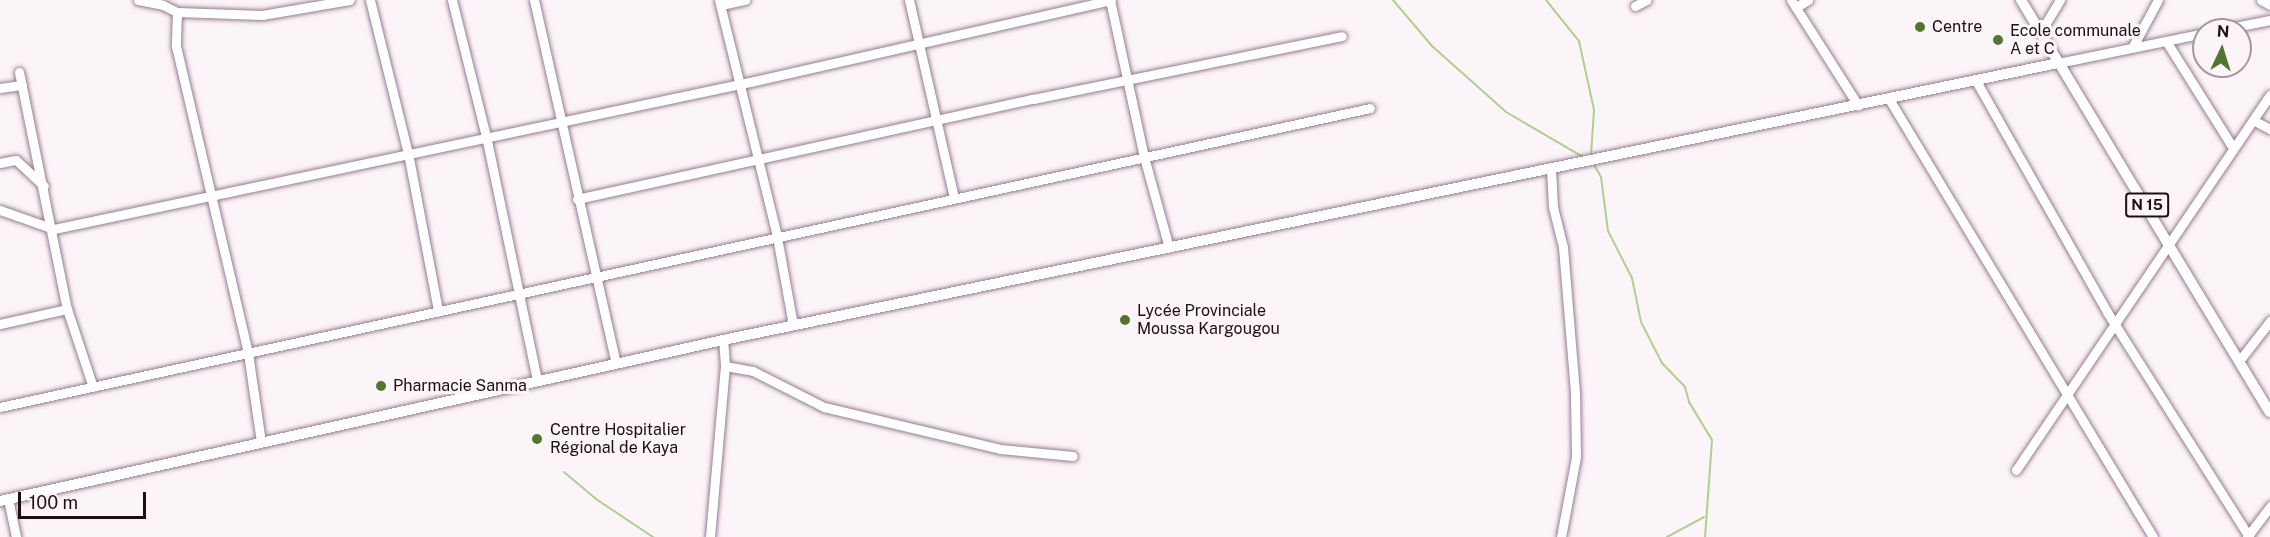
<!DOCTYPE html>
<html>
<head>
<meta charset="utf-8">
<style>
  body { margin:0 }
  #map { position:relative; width:2270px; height:537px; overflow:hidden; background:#fbf4f8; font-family:"Public Sans",sans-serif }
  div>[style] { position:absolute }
  .stream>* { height:2px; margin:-1px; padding:0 1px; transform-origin:1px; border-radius:1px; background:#aed18e }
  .roads { filter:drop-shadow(0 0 2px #987c8e) drop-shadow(0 0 2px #987c8e) }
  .minor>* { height:9px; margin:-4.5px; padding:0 4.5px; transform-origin:4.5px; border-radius:4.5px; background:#fff }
  .major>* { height:10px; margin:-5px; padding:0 5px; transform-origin:5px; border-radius:5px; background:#fff }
  .dots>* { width:16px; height:16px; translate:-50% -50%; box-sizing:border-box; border:3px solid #fbf4f8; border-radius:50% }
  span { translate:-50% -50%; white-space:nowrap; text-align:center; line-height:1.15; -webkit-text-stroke:6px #fbf4f8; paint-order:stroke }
  .shield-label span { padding:2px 4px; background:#fbf4f8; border:2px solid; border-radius:4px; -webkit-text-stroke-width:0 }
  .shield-label { font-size:15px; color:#1a1016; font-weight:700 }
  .poi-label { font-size:16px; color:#1a1016 }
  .left { translate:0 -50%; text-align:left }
  .north { position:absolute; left:2192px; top:18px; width:60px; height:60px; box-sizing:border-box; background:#fbf4f8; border:2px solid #a1999e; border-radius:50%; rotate:4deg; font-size:16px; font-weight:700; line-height:24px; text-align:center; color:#1a1016 }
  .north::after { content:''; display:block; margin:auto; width:21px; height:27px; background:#53762e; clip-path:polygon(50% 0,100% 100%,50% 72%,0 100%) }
  .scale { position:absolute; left:18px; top:492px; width:128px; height:27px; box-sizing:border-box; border:3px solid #1a1016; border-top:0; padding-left:8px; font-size:18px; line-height:21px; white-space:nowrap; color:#1a1016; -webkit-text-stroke:4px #fbf4f8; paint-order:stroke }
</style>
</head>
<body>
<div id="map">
  <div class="stream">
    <div style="left:1393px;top:0;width:60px;rotate:49.7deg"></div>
    <div style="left:1432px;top:46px;width:99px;rotate:41.7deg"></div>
    <div style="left:1506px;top:112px;width:89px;rotate:30.3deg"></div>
    <div style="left:1546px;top:0;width:53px;rotate:51.2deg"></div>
    <div style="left:1579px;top:41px;width:71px;rotate:77.7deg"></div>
    <div style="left:1594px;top:110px;width:45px;rotate:93.8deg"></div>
    <div style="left:1593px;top:163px;width:16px;rotate:60deg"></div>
    <div style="left:1601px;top:177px;width:54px;rotate:82.6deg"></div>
    <div style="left:1608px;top:231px;width:53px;rotate:62.9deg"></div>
    <div style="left:1632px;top:278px;width:45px;rotate:78.4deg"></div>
    <div style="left:1641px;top:322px;width:46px;rotate:62.9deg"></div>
    <div style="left:1662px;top:363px;width:33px;rotate:46deg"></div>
    <div style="left:1685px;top:387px;width:16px;rotate:75deg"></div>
    <div style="left:1689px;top:402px;width:44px;rotate:58.8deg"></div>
    <div style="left:1712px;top:440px;width:97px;rotate:94.1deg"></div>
    <div style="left:564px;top:472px;width:42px;rotate:40.2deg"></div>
    <div style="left:596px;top:499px;width:69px;rotate:33.7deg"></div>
    <div style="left:1667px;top:537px;width:42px;rotate:-28.4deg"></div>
  </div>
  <div class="roads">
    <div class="minor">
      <div style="left:138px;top:0;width:25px;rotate:11deg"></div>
      <div style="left:163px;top:5px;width:16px;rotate:27deg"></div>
      <div style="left:177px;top:12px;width:85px;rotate:2deg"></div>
      <div style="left:262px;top:15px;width:89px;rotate:-9.7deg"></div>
      <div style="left:370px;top:0;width:158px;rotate:76.1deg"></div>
      <div style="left:408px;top:153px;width:161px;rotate:79.2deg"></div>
      <div style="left:452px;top:0;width:140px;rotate:76deg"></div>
      <div style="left:486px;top:136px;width:250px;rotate:78.2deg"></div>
      <div style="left:534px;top:0;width:372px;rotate:77.3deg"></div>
      <div style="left:719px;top:0;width:244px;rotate:76.2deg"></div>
      <div style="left:777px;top:237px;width:89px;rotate:79.7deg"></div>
      <div style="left:909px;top:0;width:203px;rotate:77.2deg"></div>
      <div style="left:1110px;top:0;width:161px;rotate:77.8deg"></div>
      <div style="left:1144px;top:157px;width:94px;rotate:74.6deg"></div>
      <div style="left:1791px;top:0;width:125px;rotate:57.5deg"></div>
      <div style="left:2261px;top:0;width:10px;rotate:29deg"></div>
      <div style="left:721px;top:5px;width:25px;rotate:-12deg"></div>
      <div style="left:1635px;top:6px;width:13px;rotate:-27deg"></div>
      <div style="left:1796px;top:7px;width:14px;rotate:-30deg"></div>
      <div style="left:177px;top:12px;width:34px;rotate:92deg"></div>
      <div style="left:176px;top:46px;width:315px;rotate:76.8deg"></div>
      <div style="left:248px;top:353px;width:90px;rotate:81.7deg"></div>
      <div style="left:2220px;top:30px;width:51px;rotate:-11.3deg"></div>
      <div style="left:2040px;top:33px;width:39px;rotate:-59deg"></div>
      <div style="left:2166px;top:41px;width:126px;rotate:57.9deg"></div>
      <div style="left:2132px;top:48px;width:55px;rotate:-61.6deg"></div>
      <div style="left:2058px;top:63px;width:149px;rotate:-11.6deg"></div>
      <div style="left:19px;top:72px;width:242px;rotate:78.6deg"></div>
      <div style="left:67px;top:309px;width:82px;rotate:71.6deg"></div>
      <div style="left:1976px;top:81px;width:266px;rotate:60.4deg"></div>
      <div style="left:2107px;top:312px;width:266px;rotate:57.7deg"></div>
      <div style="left:0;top:88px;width:22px;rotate:-8deg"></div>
      <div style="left:1889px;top:99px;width:511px;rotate:58.92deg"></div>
      <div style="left:2253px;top:120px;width:19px;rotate:28deg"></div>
      <div style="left:0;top:163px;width:16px;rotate:-11deg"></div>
      <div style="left:16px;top:160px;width:38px;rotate:43deg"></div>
      <div style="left:1551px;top:169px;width:38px;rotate:87deg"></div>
      <div style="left:1553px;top:207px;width:41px;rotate:76deg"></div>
      <div style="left:1563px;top:247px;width:147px;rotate:85.3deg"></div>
      <div style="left:1575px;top:394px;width:63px;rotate:89.1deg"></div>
      <div style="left:1576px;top:457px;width:81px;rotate:100.6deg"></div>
      <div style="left:577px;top:199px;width:467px;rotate:-12.4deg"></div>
      <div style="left:1033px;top:99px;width:315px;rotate:-11.5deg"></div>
      <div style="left:0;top:210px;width:57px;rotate:19.4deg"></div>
      <div style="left:54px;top:229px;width:711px;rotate:-11.93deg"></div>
      <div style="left:750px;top:82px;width:370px;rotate:-12.8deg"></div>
      <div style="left:0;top:324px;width:69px;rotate:-12.6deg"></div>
      <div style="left:2239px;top:361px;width:51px;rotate:-52.2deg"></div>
      <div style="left:725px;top:366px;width:28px;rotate:10deg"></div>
      <div style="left:753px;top:371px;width:80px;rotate:26.9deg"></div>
      <div style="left:824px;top:407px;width:181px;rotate:13.4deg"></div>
      <div style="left:1000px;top:449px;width:73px;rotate:5.5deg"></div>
      <div style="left:0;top:407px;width:1402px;rotate:-12.31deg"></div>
      <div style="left:2016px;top:470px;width:453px;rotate:-55.9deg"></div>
      <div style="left:8px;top:499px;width:39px;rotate:78deg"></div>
      <div style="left:710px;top:537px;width:172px;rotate:-85deg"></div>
      <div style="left:725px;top:366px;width:26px;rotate:-94deg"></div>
      <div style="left:2247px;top:537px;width:39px;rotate:-53deg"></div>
    </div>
    <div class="major">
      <div style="left:2021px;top:0;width:481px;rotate:58.9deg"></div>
      <div style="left:0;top:501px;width:741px;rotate:-12.55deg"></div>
      <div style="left:723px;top:340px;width:1363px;rotate:-11.72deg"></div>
    </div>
  </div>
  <div class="dots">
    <div style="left:1920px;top:27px;background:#53762e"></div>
    <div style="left:1998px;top:40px;background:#53762e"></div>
    <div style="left:1125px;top:320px;background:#53762e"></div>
    <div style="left:381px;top:386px;background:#53762e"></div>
    <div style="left:537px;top:439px;background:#53762e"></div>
  </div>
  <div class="shield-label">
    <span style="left:2147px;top:205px">N 15</span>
  </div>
  <div class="poi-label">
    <span class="left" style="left:1932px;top:27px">Centre</span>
    <span class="left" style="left:2010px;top:40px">Ecole communale<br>A et C</span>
    <span class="left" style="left:1137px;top:320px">Lycée Provinciale<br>Moussa Kargougou</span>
    <span class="left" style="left:393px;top:386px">Pharmacie Sanma</span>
    <span class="left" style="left:550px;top:439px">Centre Hospitalier<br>Régional de Kaya</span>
  </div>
  <div class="north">N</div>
  <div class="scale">100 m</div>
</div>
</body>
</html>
